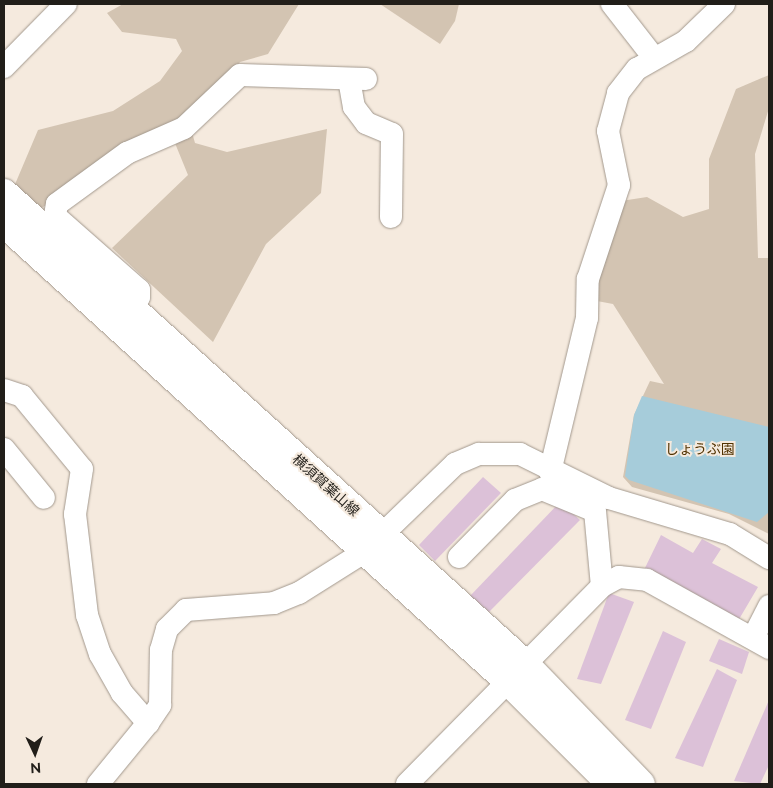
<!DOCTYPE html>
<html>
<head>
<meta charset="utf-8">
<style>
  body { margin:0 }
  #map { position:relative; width:773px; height:788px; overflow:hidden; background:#f5eade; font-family:Raleway,"Noto Sans JP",sans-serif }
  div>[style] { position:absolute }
  .green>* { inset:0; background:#d3c4b2 }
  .water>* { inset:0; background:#a6ccda }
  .building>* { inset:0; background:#dcc1d8 }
  .roads { filter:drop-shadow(0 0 1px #a2988d) drop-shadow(0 0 1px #a2988d) }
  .minor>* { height:22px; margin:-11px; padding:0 11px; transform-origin:11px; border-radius:11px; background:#fff }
  .major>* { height:28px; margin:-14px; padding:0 14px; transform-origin:14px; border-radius:14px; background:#fff }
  span { translate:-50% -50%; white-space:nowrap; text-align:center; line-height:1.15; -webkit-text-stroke:4px #f5eade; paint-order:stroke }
  .park-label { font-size:14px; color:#513201 }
  .street-label { font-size:14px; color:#211e19 }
  .frame { position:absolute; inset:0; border:5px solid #211e19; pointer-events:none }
  .north { position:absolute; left:10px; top:728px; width:50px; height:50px; -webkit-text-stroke:4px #f5eade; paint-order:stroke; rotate:177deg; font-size:14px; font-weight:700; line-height:20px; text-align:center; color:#211e19 }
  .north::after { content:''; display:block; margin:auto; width:18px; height:22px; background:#211e19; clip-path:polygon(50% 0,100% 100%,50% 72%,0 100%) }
</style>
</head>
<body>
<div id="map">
  <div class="green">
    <div style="clip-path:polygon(123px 4px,299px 4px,268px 54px,240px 62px,191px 129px,195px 143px,227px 152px,327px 129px,321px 193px,266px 244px,213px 342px,112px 248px,188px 175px,170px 131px,38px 210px,13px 189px,38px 130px,113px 111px,160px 81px,182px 51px,176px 39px,122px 32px,107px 13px)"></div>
    <div style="clip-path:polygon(380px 4px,459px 4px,455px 21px,440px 44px)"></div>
    <div style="clip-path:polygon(769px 75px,769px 108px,755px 154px,758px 258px,769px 258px,769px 534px,729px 514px,632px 487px,623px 477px,634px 415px,650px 381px,664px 384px,613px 304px,581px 298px,621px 201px,647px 197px,683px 217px,709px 209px,709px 159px,736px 89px)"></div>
  </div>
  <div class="water">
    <div style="clip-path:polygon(642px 396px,769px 427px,769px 512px,757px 522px,629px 480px,625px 476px,634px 415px)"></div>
  </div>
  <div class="building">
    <div style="clip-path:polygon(483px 477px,501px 493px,435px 561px,419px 545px)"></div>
    <div style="clip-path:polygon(560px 502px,580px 520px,489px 612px,470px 596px)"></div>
    <div style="clip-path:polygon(661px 535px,693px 553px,702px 539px,721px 549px,712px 563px,758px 587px,738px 621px,644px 570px)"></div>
    <div style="clip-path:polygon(609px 593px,634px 602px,601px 684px,577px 679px)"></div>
    <div style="clip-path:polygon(663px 631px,686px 642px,651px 729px,625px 720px)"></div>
    <div style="clip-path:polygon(719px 639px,749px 652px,742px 674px,709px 661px)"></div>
    <div style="clip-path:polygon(717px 669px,737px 680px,703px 767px,675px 758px)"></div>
    <div style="clip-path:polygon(769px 700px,769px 765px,760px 784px,734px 781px)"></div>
  </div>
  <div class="roads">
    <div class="minor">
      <div style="left:612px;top:4px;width:68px;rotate:52.1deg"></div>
      <div style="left:4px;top:67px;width:88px;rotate:-45.5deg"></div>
      <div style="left:349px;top:79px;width:28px;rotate:80deg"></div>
      <div style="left:354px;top:107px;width:20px;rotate:53deg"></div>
      <div style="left:366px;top:123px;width:28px;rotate:23deg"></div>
      <div style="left:392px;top:134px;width:83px;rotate:90.7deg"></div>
      <div style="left:118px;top:319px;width:30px;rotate:-46deg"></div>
      <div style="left:139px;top:297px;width:7px;rotate:-90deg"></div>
      <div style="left:139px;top:290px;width:112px;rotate:-138.6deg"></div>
      <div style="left:55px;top:216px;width:12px;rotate:-81deg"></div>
      <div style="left:57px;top:204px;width:87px;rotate:-36.1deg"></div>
      <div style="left:127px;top:153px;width:62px;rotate:-23.7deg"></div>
      <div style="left:184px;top:128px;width:77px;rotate:-43.4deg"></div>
      <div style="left:240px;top:75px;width:126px;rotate:1.8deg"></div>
      <div style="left:4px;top:390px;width:19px;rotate:18deg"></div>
      <div style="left:22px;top:396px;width:94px;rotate:50.6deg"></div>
      <div style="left:82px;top:469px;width:46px;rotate:98.8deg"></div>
      <div style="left:75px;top:514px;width:102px;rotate:83.2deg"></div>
      <div style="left:87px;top:615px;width:41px;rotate:71.6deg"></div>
      <div style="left:100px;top:654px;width:45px;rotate:60.6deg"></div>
      <div style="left:122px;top:693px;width:40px;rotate:49deg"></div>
      <div style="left:148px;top:723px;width:79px;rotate:129.3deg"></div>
      <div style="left:4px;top:449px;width:63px;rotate:50.8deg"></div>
      <div style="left:550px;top:472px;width:158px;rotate:-76.5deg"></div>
      <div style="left:587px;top:318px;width:39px;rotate:-89deg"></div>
      <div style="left:588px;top:279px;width:99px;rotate:-71.7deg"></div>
      <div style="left:619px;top:185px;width:55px;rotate:-101.5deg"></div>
      <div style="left:608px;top:131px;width:39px;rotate:-75deg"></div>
      <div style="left:618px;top:93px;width:31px;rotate:-52deg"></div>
      <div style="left:637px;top:69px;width:56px;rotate:-29.7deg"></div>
      <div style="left:686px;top:41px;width:53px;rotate:-44.2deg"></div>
      <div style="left:459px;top:557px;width:80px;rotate:-45.5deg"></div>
      <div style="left:515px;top:500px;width:29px;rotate:-22deg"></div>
      <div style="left:542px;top:489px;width:57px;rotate:22.5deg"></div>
      <div style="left:595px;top:511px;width:75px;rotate:84.7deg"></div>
      <div style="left:753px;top:638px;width:36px;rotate:-63deg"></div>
      <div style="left:148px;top:723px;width:22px;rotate:-56deg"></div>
      <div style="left:160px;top:705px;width:55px;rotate:-89deg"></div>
      <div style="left:161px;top:650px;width:22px;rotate:-74deg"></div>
      <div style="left:167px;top:629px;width:27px;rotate:-45deg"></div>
      <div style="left:186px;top:610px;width:88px;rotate:-4.5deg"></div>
      <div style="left:274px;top:603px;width:27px;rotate:-22deg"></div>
      <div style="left:299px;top:593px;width:77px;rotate:-32.2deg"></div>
      <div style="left:364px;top:552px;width:127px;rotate:-44deg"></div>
      <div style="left:455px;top:464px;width:26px;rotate:-23deg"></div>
      <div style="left:479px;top:454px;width:41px"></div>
      <div style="left:520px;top:454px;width:99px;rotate:26.3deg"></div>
      <div style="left:609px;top:498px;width:126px;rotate:16.6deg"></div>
      <div style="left:730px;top:534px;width:46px;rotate:31.6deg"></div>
      <div style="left:407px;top:784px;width:278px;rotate:-45.4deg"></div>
      <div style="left:602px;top:586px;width:19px;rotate:-28deg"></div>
      <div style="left:619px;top:577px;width:28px;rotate:6deg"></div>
      <div style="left:647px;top:580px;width:140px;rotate:29.1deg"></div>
    </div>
    <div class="major">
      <div style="left:4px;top:193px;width:701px;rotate:42.11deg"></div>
      <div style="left:524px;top:663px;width:168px;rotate:46deg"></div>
      <div style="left:4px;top:223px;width:680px;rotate:42.26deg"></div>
      <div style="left:507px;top:680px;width:147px;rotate:45deg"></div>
    </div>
  </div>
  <div class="park-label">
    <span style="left:700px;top:449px">しょうぶ園</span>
  </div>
  <div class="street-label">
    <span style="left:326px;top:485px;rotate:42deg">横須賀葉山線</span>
  </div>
  <div class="frame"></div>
  <div class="north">N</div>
</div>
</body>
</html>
